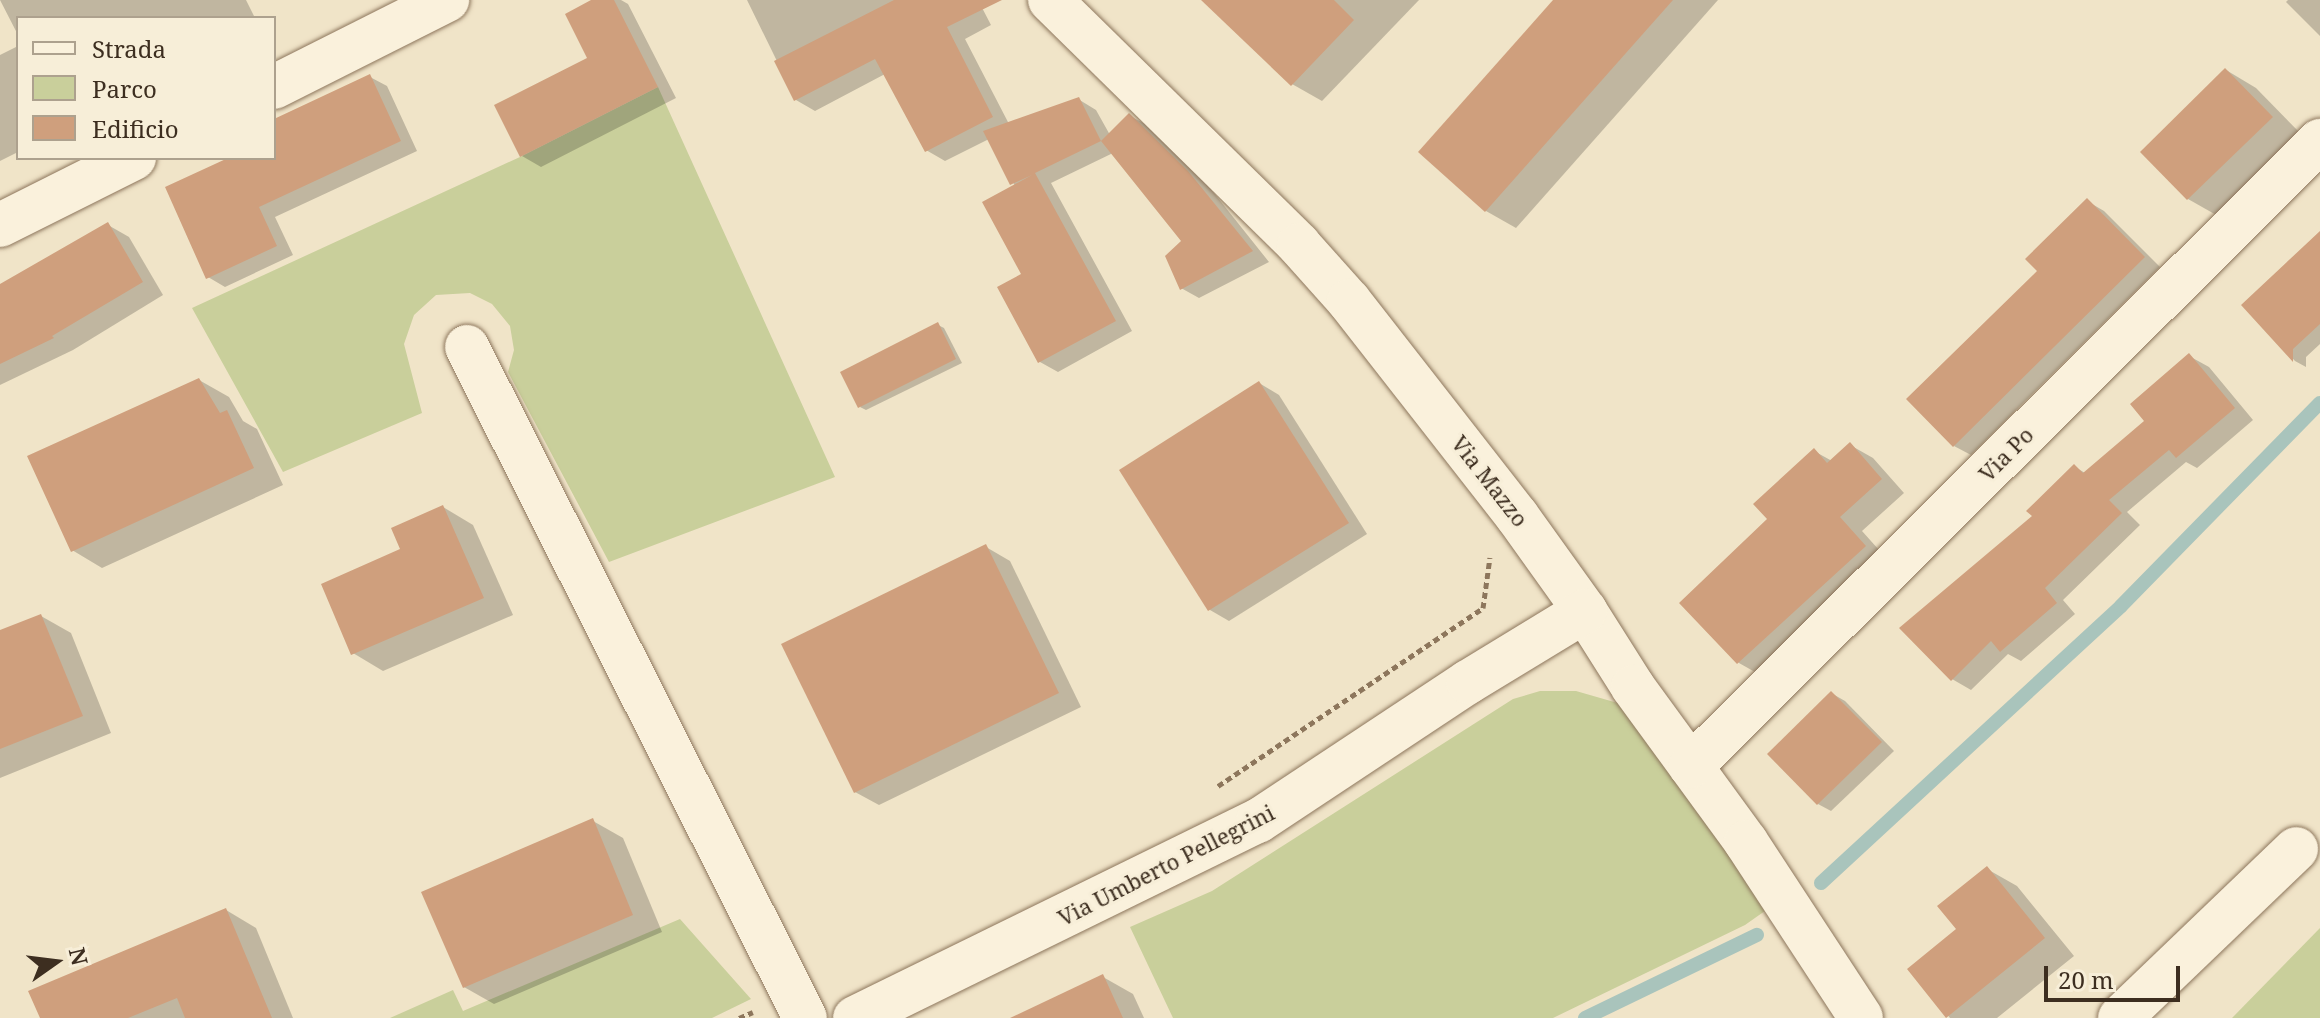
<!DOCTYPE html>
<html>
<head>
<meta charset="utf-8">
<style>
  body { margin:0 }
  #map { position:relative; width:2320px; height:1018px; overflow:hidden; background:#f0e4c8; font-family:"Noto Serif",serif }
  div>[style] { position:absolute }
  .green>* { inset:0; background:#c9cf9b }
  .shadow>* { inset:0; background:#0003 }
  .stream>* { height:14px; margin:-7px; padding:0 7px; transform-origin:7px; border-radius:7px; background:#a9c4bc }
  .building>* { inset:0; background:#cf9f7d }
  .path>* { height:5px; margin-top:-2.5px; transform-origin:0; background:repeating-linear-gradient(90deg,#8d765c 0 6px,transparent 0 10px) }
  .roads { filter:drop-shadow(0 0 2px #8d765c) drop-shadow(0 0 2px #8d765c) }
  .minor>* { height:44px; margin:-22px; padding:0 22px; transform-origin:22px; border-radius:22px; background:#faf1dc }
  span { translate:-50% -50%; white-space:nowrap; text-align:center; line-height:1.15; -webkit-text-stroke:6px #f7eed8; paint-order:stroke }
  .street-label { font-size:22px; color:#3d2e20 }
  .legend { position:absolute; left:16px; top:16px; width:260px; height:144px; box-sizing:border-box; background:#f7eed8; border:2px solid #ada18e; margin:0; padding:10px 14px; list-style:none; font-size:24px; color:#3d2e20 }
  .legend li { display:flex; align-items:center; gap:16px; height:40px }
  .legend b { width:40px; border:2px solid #ada18e }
  .north { position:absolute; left:16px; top:922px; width:80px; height:80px; -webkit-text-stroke:6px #f7eed8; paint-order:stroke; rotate:76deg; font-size:22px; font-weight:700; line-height:32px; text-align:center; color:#3d2e20 }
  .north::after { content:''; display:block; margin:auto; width:28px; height:36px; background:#3d2e20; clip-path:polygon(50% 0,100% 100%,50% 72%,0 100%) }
  .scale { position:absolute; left:2044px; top:966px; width:136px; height:36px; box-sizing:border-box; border:4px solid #3d2e20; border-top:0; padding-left:10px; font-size:24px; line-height:28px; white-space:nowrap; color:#3d2e20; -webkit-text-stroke:6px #f7eed8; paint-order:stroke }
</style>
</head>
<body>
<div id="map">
  <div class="green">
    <div style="clip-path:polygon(658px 87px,835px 477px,609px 562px,508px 372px,514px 350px,510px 326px,492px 304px,470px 293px,436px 295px,414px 315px,404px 344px,422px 413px,283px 472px,192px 308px,520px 157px)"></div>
    <div style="clip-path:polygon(1540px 691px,1576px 691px,1628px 706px,1772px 906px,1745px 925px,1553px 1018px,1173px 1018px,1130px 927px,1212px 891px,1513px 699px)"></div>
    <div style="clip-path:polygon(680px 919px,751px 999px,712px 1018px,390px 1018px,453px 990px,463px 1011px)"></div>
    <div style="clip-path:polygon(2320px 928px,2320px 1018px,2232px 1018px)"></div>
  </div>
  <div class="shadow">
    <div style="clip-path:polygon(0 0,246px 0,255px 18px,18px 18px,18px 35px)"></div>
    <div style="clip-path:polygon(596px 0,621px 0,628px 4px,676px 98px,541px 167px,522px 156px,589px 59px)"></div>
    <div style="clip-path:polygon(747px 0,978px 0,991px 25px,965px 39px,1009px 124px,1078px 99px,1096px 110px,1110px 135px,1130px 116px,1147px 125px,1206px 183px,1269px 262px,1199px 298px,1181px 288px,1184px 241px,1113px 153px,1051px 183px,1132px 331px,1058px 372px,1040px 362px,1023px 275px,1015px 186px,989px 139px,945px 161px,926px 150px,885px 74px,815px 111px,796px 100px)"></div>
    <div style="clip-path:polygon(1204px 0,1419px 0,1322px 101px,1292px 84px)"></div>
    <div style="clip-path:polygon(1556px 0,1718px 0,1516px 228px,1486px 211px,1421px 152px)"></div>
    <div style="clip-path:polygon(2288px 0,2320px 0,2320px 36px,2286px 2px)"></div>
    <div style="clip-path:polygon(18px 46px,18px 152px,0 161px,0 55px)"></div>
    <div style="clip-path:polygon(2226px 70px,2256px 88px,2302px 135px,2218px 216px,2188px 199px,2142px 152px)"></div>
    <div style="clip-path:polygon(370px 77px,387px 86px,417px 151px,275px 217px,293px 255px,225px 287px,208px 277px,232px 158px,274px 158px,274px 121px)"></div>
    <div style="clip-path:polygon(2087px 201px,2104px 211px,2160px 267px,1971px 455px,1954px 446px,2039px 271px)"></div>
    <div style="clip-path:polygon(108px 225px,129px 237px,163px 295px,73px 350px,0 385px,0 286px)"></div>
    <div style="clip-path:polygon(2320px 234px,2320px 344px,2306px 357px,2306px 367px,2295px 361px,2243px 305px)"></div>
    <div style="clip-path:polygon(938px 325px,944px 328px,962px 363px,866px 410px,860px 407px)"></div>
    <div style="clip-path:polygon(2189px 356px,2209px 367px,2253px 420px,2197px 468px,2186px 462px,2127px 512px,2140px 525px,2063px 600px,2075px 614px,2021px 661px,2008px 654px,1971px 690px,1952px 679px,2034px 517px,2075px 467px,2085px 473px,2147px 421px)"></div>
    <div style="clip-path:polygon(199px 380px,229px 397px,243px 421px,257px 429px,283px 485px,102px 568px,72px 550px)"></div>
    <div style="clip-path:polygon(1259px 383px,1279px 395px,1367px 534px,1229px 621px,1210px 610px,1122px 470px)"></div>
    <div style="clip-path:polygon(1850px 445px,1873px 458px,1904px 493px,1862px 531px,1888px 560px,1762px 676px,1739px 663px,1682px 603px,1770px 520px,1814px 451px,1832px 461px)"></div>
    <div style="clip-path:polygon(443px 507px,473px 525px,513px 615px,383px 671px,353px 653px,403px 551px)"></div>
    <div style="clip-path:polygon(986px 547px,1010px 561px,1081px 707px,879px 805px,855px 792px)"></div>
    <div style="clip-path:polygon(41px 616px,71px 633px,111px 733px,0 778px,0 632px)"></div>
    <div style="clip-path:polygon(1831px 693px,1845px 701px,1894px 751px,1831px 811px,1818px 804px)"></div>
    <div style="clip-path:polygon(593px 821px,623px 838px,662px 932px,494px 1004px,464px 987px)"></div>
    <div style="clip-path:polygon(1987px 869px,2017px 886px,2074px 956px,1997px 1018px,1950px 1018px,1910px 969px,1958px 930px)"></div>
    <div style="clip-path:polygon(226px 910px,256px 928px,293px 1018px,42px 1018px)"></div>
    <div style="clip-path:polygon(1103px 977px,1133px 994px,1144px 1018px,1015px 1018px)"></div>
  </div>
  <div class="stream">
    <div style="left:1821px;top:883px;width:408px;rotate:-42.7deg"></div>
    <div style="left:2121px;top:606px;width:284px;rotate:-45.6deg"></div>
    <div style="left:1585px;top:1018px;width:191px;rotate:-25.8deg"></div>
  </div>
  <div class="building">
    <div style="clip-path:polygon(591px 0,614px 0,658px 87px,520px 157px,494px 105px,587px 58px,565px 14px)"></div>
    <div style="clip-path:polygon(894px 0,1002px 0,947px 27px,993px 117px,925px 152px,875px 59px,794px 101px,774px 61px)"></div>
    <div style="clip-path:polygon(1201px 0,1334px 0,1354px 20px,1291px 86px)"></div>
    <div style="clip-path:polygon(1553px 0,1673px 0,1485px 212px,1418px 152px)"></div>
    <div style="clip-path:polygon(2225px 68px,2273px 117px,2187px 200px,2140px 152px)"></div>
    <div style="clip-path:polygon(370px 74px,401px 141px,259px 207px,277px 246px,206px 279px,165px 187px,228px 158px,274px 158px,274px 119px)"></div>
    <div style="clip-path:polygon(1079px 97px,1101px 141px,1035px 173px,1116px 321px,1038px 363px,997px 287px,1021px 274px,982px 202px,1032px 175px,1010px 185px,983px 131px)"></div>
    <div style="clip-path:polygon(1129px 113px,1188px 171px,1253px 251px,1180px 290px,1165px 256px,1181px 241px,1101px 141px)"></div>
    <div style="clip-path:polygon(2087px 198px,2145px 257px,1953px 447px,1906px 399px,2037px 271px,2025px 259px)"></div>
    <div style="clip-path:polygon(108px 222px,143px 282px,52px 336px,54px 338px,0 364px,0 284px)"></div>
    <div style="clip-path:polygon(2320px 231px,2320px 324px,2293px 349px,2293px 362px,2241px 305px)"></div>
    <div style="clip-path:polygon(938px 322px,956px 359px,858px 408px,840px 372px)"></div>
    <div style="clip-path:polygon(2189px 353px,2235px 408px,2176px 458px,2169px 450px,2109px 500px,2122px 513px,2045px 588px,2057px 603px,2000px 652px,1991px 641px,1951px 681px,1899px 628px,2032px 516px,2026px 511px,2074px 464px,2083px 473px,2144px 421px,2130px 404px)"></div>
    <div style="clip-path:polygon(199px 378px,220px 413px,227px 410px,254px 468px,71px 552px,27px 456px)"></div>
    <div style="clip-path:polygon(1259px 381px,1349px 523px,1208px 611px,1119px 470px)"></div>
    <div style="clip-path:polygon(1850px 442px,1882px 479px,1840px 517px,1866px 546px,1737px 664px,1679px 603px,1767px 519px,1753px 504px,1814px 448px,1827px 463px)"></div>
    <div style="clip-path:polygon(443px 505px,484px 598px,351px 655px,321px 584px,400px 549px,391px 528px)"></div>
    <div style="clip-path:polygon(986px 544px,1059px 693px,854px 793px,781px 644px)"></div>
    <div style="clip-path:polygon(41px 614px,83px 716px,0 749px,0 630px)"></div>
    <div style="clip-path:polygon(1831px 691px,1882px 742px,1817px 805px,1767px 754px)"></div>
    <div style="clip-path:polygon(593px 818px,633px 915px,463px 988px,421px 892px)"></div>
    <div style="clip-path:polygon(1987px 866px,2045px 938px,1946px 1018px,1907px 969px,1956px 929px,1937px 906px)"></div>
    <div style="clip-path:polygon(226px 908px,272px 1018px,185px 1018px,177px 998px,128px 1018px,40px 1018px,28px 991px)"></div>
    <div style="clip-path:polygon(1103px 974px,1123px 1018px,1010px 1018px)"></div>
  </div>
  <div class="path">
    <div style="left:1218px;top:786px;width:319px;rotate:-33.9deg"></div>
    <div style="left:1483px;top:608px;width:51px;rotate:-82.2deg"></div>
    <div style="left:739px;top:1018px;width:15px;rotate:-23deg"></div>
  </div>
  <div class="roads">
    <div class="minor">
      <div style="left:1050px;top:0;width:349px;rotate:44.5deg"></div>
      <div style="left:1299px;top:245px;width:75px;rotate:48.2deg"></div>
      <div style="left:1349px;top:301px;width:273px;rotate:52deg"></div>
      <div style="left:1517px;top:516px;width:117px;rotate:54.4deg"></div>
      <div style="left:1585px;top:611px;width:90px;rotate:57.7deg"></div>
      <div style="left:1633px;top:687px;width:192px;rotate:53.9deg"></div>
      <div style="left:1746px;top:842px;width:210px;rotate:56.8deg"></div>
      <div style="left:274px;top:87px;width:194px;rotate:-26.7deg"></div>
      <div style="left:0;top:225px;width:150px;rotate:-26.6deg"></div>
      <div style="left:467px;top:347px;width:751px;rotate:63.26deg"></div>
      <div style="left:1691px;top:766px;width:887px;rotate:-44.82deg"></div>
      <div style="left:855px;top:1018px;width:449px;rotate:-26.1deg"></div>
      <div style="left:1258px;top:821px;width:252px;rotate:-33.5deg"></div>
      <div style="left:1468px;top:682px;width:137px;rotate:-31.3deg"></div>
      <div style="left:2120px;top:1018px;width:244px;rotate:-43.8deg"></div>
    </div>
  </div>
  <div class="street-label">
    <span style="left:2006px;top:454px;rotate:-45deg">Via Po</span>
    <span style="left:1490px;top:481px;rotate:52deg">Via Mazzo</span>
    <span style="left:1166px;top:865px;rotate:-27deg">Via Umberto Pellegrini</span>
  </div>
  <ul class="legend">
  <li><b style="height:10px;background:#faf1dc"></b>Strada</li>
  <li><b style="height:22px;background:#c9cf9b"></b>Parco</li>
  <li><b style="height:22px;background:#cf9f7d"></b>Edificio</li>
  </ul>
  <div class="north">N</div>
  <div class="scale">20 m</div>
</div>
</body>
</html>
